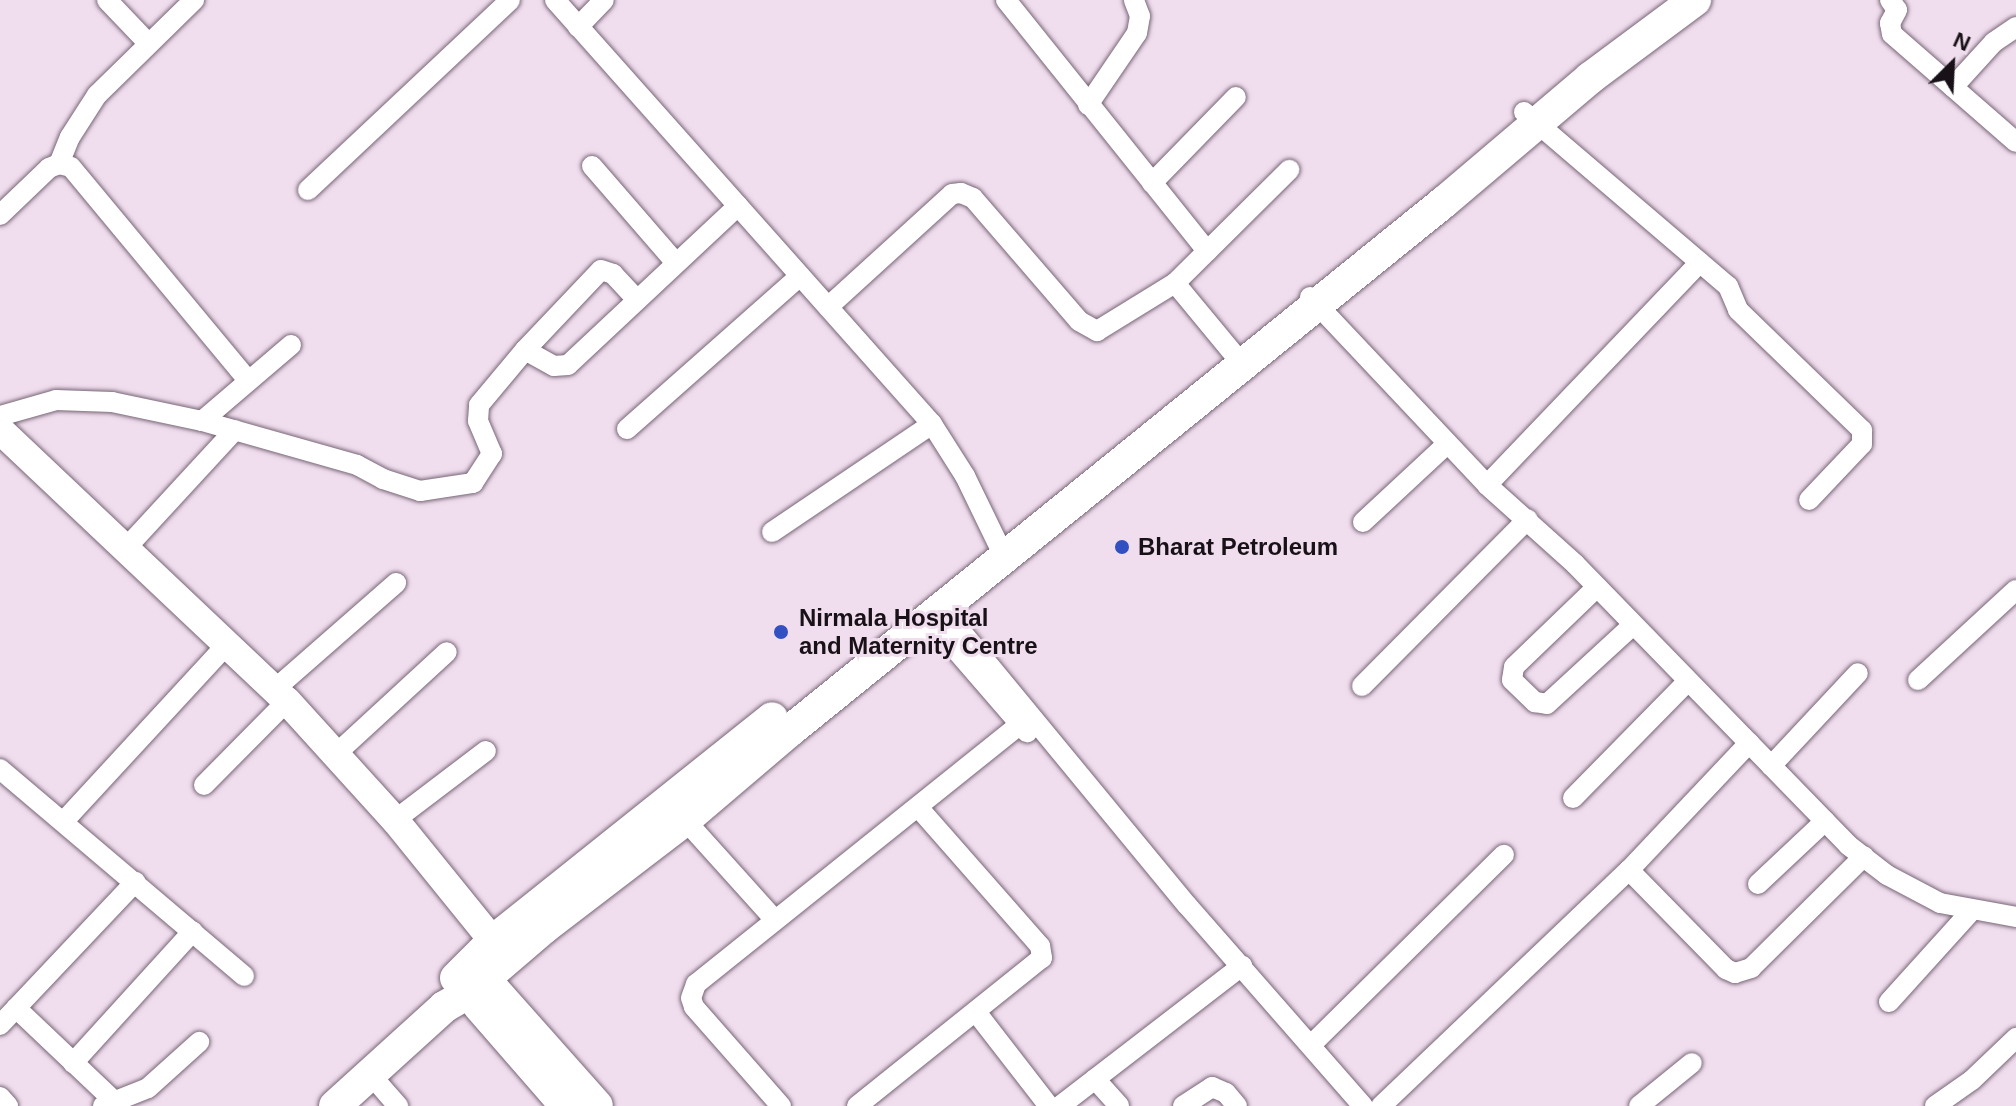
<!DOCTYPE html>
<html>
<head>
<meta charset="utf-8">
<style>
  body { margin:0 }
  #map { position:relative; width:2016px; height:1106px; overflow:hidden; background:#f0ddee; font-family:Arial,sans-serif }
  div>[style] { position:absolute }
  .roads { filter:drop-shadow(0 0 2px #776676) drop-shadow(0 0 2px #776676) }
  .minor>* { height:20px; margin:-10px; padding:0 10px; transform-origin:10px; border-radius:10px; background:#fff }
  .secondary>* { height:28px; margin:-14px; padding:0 14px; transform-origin:14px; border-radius:14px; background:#fff }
  .primary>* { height:32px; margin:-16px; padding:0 16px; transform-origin:16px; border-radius:16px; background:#fff }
  .dots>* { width:22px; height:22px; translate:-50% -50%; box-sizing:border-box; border:4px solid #f0ddee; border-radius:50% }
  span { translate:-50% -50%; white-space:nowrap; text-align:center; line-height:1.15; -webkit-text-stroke:6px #f0ddee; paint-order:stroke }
  .poi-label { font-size:24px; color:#181218; font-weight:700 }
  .left { translate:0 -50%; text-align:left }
  .north { position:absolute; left:1912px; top:24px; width:80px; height:80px; -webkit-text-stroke:6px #f0ddee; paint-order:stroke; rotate:24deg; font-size:22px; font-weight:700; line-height:32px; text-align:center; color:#181218 }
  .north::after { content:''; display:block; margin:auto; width:28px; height:36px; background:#181218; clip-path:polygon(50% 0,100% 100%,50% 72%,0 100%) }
</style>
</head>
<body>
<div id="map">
  <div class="roads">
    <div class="minor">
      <div style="left:107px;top:0;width:59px;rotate:46.4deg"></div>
      <div style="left:555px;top:0;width:567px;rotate:48.36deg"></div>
      <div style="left:932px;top:424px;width:62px;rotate:57.6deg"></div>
      <div style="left:965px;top:476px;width:76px;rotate:64.1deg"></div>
      <div style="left:1006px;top:0;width:322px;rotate:51.3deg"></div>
      <div style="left:1890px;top:0;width:12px;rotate:55deg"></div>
      <div style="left:1897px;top:10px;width:15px;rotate:118deg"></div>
      <div style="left:1890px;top:23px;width:11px;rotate:80deg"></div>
      <div style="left:1892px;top:34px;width:164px;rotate:41.1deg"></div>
      <div style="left:578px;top:27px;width:37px;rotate:-46deg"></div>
      <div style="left:1953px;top:87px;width:61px;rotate:-47.7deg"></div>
      <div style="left:1994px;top:42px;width:27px;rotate:-34deg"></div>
      <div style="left:1088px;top:105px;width:87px;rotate:-55.8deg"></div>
      <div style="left:1137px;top:33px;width:17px;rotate:-80deg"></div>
      <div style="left:1140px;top:16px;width:17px;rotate:-111deg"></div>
      <div style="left:1524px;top:112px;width:268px;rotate:40.5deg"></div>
      <div style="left:1728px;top:286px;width:26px;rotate:67deg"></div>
      <div style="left:1738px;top:310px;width:173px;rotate:44.1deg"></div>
      <div style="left:1862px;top:430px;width:14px;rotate:90deg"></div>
      <div style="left:1862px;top:444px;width:77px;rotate:133.4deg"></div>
      <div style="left:59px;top:164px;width:29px;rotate:-68deg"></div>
      <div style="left:70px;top:137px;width:50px;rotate:-57.3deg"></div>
      <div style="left:97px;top:95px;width:136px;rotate:-44.4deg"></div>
      <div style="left:592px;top:166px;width:128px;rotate:49.1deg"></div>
      <div style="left:1152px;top:183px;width:120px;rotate:-45.7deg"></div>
      <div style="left:308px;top:190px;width:277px;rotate:-43.2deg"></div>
      <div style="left:0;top:215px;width:68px;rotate:-43.8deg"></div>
      <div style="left:49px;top:168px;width:11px;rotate:-22deg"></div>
      <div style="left:59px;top:164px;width:12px;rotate:14deg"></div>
      <div style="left:71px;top:167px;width:277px;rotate:50.3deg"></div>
      <div style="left:1175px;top:283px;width:91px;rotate:50.4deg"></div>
      <div style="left:1310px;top:297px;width:258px;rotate:46.7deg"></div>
      <div style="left:1487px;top:485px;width:118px;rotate:41.9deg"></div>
      <div style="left:1575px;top:564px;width:392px;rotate:45.8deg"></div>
      <div style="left:1848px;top:845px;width:49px;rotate:37.6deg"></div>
      <div style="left:1887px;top:875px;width:60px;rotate:27.8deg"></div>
      <div style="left:1940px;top:903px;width:77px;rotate:10.4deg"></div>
      <div style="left:828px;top:307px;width:168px;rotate:-42.3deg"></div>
      <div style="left:952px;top:194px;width:9px;rotate:-6deg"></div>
      <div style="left:961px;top:193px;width:13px;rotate:23deg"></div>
      <div style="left:973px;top:198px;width:162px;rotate:49.2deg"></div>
      <div style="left:1079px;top:321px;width:21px;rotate:29deg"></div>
      <div style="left:1097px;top:331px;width:92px;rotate:-31.6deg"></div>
      <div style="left:1175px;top:283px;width:161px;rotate:-44.7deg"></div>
      <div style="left:525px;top:350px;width:33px;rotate:29deg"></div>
      <div style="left:554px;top:366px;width:14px;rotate:-4deg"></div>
      <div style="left:568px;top:365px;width:233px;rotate:-43.1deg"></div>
      <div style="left:0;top:416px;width:58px;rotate:-15.9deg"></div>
      <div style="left:56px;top:400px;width:56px;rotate:2deg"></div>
      <div style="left:112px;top:402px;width:92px;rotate:11.9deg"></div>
      <div style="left:202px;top:421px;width:161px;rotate:15.8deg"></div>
      <div style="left:357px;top:465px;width:30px;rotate:28deg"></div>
      <div style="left:383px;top:479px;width:39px;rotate:18deg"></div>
      <div style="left:420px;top:491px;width:54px;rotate:-8.6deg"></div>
      <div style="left:473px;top:483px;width:35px;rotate:-57deg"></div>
      <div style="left:492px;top:454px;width:36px;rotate:-113deg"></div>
      <div style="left:478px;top:421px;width:16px;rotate:-86deg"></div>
      <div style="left:479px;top:405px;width:72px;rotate:-50.1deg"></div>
      <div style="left:525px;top:350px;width:110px;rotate:-46.5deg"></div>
      <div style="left:601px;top:270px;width:13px;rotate:18deg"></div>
      <div style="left:613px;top:274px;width:35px;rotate:47deg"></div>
      <div style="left:202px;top:421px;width:117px;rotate:-40.5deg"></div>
      <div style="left:627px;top:429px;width:231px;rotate:-41.5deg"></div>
      <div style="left:1487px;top:485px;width:308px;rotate:-46.3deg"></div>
      <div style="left:1363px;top:522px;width:115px;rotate:-42.9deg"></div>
      <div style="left:772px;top:532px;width:193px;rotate:-34deg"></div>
      <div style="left:127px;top:547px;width:159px;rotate:-47.3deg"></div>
      <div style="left:1597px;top:587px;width:115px;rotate:136.1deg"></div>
      <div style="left:1514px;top:667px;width:13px;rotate:99deg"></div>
      <div style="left:1512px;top:680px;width:32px;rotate:44deg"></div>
      <div style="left:1535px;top:702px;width:12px;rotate:9deg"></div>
      <div style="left:1547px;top:704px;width:117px;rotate:-42.6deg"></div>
      <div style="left:942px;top:608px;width:385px;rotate:50.5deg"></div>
      <div style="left:1187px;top:905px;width:267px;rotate:48.8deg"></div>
      <div style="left:929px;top:619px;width:150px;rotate:49.1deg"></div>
      <div style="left:1918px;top:680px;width:133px;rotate:-42.6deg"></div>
      <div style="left:1362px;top:686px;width:235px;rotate:-45.2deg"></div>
      <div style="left:275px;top:689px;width:161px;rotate:-41.2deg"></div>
      <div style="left:337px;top:753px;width:149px;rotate:-42.6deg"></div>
      <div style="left:1771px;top:766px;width:127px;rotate:-46.9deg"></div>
      <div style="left:0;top:769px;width:320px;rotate:40.3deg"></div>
      <div style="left:204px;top:785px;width:118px;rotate:-45.3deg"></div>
      <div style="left:1573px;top:798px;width:163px;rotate:-45.5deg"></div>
      <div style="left:395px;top:820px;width:114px;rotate:-37.2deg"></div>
      <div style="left:685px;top:820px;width:133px;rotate:48deg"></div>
      <div style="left:64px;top:821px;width:242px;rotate:-47.3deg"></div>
      <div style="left:1629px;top:870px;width:139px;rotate:45.6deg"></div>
      <div style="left:1726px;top:969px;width:10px;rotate:24deg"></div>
      <div style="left:1735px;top:973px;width:17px;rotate:-17deg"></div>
      <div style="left:1751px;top:968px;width:159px;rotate:-44.7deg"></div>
      <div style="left:1758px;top:884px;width:92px;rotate:-43.2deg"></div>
      <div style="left:1889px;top:1002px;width:124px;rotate:-47.9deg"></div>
      <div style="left:16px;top:1008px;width:137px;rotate:43.5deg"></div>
      <div style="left:976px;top:1012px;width:119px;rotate:52.2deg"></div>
      <div style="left:0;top:1025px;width:197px;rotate:-46.6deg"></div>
      <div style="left:1311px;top:1045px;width:271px;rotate:-44.6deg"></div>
      <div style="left:73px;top:1063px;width:178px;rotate:-47.7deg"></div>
      <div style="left:370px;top:1074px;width:43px;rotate:48.8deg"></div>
      <div style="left:1095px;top:1079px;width:36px;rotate:48deg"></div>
      <div style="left:0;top:1097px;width:12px;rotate:48deg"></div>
      <div style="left:103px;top:1106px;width:48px;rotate:-21.8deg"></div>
      <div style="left:148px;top:1088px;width:69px;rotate:-42deg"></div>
      <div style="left:781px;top:1106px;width:132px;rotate:-131.3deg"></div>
      <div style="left:694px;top:1007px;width:9px;rotate:-108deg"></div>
      <div style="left:691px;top:998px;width:15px;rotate:-70deg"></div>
      <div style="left:696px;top:984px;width:428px;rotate:-38.7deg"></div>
      <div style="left:857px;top:1106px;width:237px;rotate:-38.7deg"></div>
      <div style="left:1042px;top:958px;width:12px;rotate:-99deg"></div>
      <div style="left:1040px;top:946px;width:185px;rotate:-131.3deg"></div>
      <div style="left:1060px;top:1106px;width:230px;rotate:-37.6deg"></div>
      <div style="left:1183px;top:1106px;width:35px;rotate:-33deg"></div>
      <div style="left:1212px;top:1087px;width:15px;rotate:23deg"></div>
      <div style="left:1226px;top:1093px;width:17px;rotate:50deg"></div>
      <div style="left:1381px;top:1106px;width:342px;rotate:-43.6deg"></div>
      <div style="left:1629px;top:870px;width:175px;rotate:-46.6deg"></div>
      <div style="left:1639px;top:1106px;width:68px;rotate:-39.1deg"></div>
      <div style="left:1935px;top:1106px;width:45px;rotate:-35.1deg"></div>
      <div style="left:1972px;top:1080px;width:61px;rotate:-43.7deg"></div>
    </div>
    <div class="secondary">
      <div style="left:0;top:430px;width:395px;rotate:43.4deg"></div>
      <div style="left:287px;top:701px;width:161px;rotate:47.8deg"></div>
      <div style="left:395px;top:820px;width:156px;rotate:51deg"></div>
    </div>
    <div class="primary">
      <div style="left:472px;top:965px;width:188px;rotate:48.4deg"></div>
      <div style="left:456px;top:978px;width:52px;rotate:-45deg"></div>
      <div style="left:493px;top:941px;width:357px;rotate:-38.6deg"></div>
      <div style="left:479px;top:1006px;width:133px;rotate:49deg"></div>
      <div style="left:335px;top:1106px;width:147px;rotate:-42.2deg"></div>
      <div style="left:444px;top:1007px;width:28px;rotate:-30deg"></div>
      <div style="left:468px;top:993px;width:101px;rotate:-40.6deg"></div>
      <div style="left:545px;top:927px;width:176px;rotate:-37.4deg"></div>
      <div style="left:685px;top:820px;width:140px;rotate:-40.4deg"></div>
      <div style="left:792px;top:729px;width:838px;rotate:-38.95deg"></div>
      <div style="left:1444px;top:202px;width:192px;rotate:-40.3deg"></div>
      <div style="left:1590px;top:78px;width:131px;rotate:-36.6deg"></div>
    </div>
  </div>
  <div class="dots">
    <div style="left:1122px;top:547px;background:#3250c1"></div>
    <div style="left:781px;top:632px;background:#3250c1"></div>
  </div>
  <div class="poi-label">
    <span class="left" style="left:1138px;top:547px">Bharat Petroleum</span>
    <span class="left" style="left:799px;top:632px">Nirmala Hospital<br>and Maternity Centre</span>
  </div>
  <div class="north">N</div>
</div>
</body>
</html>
